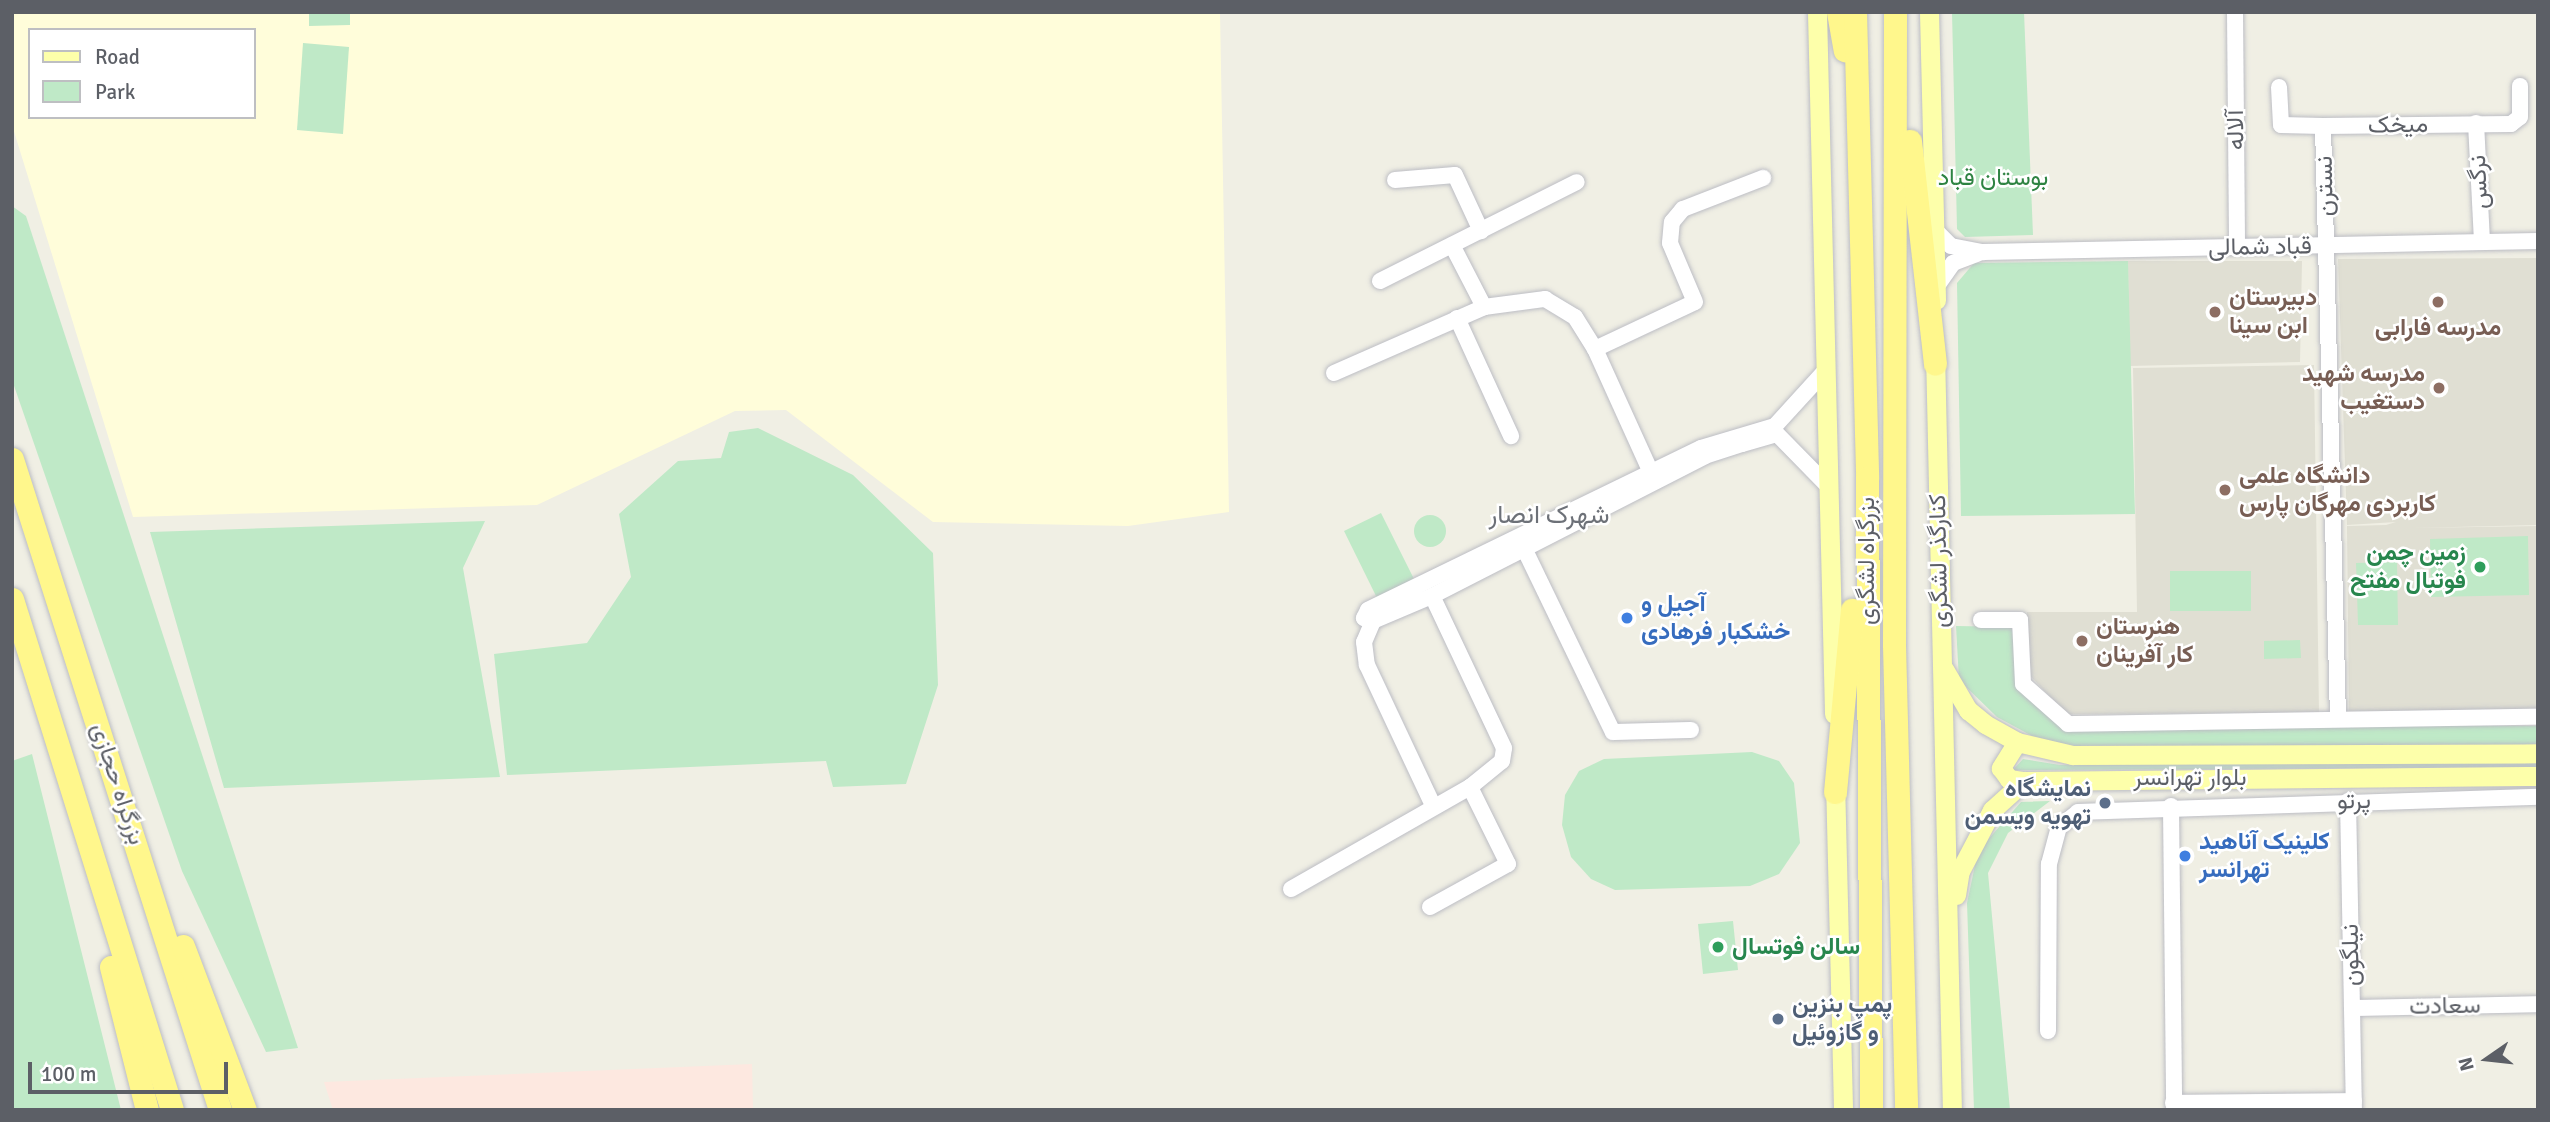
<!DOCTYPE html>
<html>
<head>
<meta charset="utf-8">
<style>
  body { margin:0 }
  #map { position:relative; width:2550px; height:1122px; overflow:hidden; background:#f0efe4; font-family:Signika,Vazirmatn,sans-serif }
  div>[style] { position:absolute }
  .commercial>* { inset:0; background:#fffdda }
  .education>* { inset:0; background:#e0dfd3 }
  .medical>* { inset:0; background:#fde8e0 }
  .green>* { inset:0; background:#bfe9c7 }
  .round { border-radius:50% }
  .roads { filter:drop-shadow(0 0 2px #bcbdc4) drop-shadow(0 0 2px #bcbdc4) }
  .minor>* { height:16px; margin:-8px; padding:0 8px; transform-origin:8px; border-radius:8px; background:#fff }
  .major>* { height:19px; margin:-9.5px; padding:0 9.5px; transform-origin:9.5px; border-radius:9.5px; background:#fdffaa }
  .highway>* { height:23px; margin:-11.5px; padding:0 11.5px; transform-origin:11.5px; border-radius:11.5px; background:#fff78c }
  .dots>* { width:19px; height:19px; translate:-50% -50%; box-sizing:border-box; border:4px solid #fff; border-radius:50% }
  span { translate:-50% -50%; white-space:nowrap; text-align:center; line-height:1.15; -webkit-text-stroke:5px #fff; paint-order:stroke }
  .street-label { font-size:24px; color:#5c5f66 }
  .park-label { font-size:24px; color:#2e8342 }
  .education-label { font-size:24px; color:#785e54; font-weight:700 }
  .left { translate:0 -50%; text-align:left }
  .right { translate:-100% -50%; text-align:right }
  .leisure-label { font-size:24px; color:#27864d; font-weight:700 }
  .shop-label { font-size:24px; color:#366cbe; font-weight:700 }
  .service-label { font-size:24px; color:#4e5e75; font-weight:700 }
  .neighbourhood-label { font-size:26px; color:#6d7178 }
  .frame { position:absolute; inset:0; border:14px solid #5c5f66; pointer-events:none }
  .legend { position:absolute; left:28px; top:28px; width:228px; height:91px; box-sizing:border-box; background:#fff; border:2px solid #bebfc2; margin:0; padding:9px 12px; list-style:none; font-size:21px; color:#5c5f66 }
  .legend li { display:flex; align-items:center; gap:14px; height:35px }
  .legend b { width:35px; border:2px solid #bebfc2 }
  .north { position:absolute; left:2452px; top:1024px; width:70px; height:70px; -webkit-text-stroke:5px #fff; paint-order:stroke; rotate:256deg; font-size:19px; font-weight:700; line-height:28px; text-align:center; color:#5c5f66 }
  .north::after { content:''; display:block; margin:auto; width:24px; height:32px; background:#5c5f66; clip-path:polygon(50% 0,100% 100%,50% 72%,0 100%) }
  .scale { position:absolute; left:28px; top:1062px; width:200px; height:32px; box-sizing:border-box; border:4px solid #5c5f66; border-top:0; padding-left:9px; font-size:21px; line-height:24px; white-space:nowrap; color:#5c5f66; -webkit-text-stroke:5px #fff; paint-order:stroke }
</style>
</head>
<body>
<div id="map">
  <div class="commercial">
    <div style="clip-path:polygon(evenodd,12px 12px,1220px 12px,1229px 512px,1128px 526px,933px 522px,786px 410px,735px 411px,537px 505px,133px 517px,12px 125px,12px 12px,30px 30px,254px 30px,254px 117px,30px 117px,30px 30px)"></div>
  </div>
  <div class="education">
    <div style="clip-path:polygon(2538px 258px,2538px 525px,2412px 528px,2538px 526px,2538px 712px,2349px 711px,2347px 526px,2386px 525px,2396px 522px,2347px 525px,2338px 259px)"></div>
    <div style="clip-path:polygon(2128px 261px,2302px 261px,2300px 362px,2129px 366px)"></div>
    <div style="clip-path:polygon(2314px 365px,2319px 713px,2066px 714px,2025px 670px,2027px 612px,2137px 612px,2133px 368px)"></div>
  </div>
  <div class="medical">
    <div style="clip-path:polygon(752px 1064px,753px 1110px,333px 1110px,324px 1082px)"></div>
  </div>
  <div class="green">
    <div style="clip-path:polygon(309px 12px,350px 12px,350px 25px,309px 26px)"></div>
    <div style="clip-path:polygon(1952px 12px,2024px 12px,2033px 235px,1965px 237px,1957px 229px)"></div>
    <div style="clip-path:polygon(303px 43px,349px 47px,343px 134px,297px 130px)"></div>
    <div style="clip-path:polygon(12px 206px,26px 216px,298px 1048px,266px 1052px,182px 871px,12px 380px)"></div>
    <div style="clip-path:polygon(2128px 261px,2135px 514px,1961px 516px,1957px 283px,1974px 263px)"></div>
    <div style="clip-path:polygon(758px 428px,853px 475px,933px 553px,938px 685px,906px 784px,833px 787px,826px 761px,507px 775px,494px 654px,587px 643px,631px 577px,619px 514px,678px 461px,721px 458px,729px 432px)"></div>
    <div style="clip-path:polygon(1381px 513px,1414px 579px,1377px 598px,1344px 531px)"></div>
    <div class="round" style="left:1414px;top:515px;width:32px;height:32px"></div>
    <div style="clip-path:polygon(485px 521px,463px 568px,500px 777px,224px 788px,150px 532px)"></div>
    <div style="clip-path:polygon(2528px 536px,2529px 595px,2431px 597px,2430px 539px)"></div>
    <div style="clip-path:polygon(2397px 562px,2398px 625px,2358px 625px,2356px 563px)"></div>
    <div style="clip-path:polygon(2170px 571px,2251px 571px,2251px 611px,2170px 611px)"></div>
    <div style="clip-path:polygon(1956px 626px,2017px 627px,2016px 673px,2054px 722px,2538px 726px,2538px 746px,2058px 750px,1997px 717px,1959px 680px)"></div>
    <div style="clip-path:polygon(2300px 640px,2301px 658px,2264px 659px,2264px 641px)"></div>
    <div style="clip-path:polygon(1752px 752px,1779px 761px,1794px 783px,1800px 843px,1779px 874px,1750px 886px,1615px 890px,1591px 879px,1571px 857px,1562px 825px,1565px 795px,1579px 771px,1604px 759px)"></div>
    <div style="clip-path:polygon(32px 754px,121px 1110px,12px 1110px,12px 761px)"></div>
    <div style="clip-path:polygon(2023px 759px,2060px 765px,2538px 760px,2538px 767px,2013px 770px)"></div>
    <div style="clip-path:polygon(2050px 801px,2008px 833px,1988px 873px,2010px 1110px,1974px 1110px,1967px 903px,1978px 851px,2021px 802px)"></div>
    <div style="clip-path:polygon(1733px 921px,1738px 970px,1703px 974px,1698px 924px)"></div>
  </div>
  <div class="roads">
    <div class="minor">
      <div style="left:2235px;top:12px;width:235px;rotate:89.5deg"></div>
      <div style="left:2279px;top:87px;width:38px;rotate:87deg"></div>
      <div style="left:2281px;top:125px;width:42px;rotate:1.4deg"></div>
      <div style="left:2323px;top:126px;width:188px;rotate:-0.6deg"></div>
      <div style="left:2511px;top:124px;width:11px;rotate:-38deg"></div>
      <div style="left:2520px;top:117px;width:31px;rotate:-90deg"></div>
      <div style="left:2476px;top:123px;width:119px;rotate:87.1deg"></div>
      <div style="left:2323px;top:126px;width:593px;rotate:88.55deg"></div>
      <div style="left:1395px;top:180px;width:60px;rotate:-4.8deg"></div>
      <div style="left:1455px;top:175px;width:62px;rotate:65.1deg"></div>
      <div style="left:1936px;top:231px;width:21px;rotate:45deg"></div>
      <div style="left:1951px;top:246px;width:33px;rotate:11deg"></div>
      <div style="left:1983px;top:252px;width:555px;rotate:-1.14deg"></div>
      <div style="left:1452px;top:245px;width:70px;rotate:62.7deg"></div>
      <div style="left:1380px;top:281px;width:220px;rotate:-26.7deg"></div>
      <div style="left:1937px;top:286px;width:28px;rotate:-55deg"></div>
      <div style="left:1953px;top:263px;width:26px;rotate:-21deg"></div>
      <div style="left:1457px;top:318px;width:130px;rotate:65.4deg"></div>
      <div style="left:1595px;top:349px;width:110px;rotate:-25.2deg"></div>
      <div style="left:1695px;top:302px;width:64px;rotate:-113deg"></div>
      <div style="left:1670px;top:243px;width:21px;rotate:-85deg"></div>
      <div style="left:1672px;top:222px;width:17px;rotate:-50deg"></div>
      <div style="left:1683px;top:209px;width:86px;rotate:-21.2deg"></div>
      <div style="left:1825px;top:371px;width:74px;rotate:132.3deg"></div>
      <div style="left:1775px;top:426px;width:77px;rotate:163.4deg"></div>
      <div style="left:1701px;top:448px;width:370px;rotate:154.1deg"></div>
      <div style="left:1368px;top:610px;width:9px;rotate:117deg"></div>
      <div style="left:1364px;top:618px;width:9px;rotate:18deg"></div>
      <div style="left:1373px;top:621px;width:64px;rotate:-23deg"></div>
      <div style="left:1432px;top:596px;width:307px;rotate:-27.1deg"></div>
      <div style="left:1705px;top:456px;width:39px;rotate:-18deg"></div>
      <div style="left:1742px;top:444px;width:36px;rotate:-16deg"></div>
      <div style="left:1777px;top:434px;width:73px;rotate:45.6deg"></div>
      <div style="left:1334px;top:373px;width:164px;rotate:-23.7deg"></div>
      <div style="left:1484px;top:307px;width:62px;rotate:-7.5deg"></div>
      <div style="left:1545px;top:299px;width:35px;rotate:31deg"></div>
      <div style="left:1575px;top:317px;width:38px;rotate:58deg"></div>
      <div style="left:1595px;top:349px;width:145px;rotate:65.6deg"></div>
      <div style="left:1520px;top:540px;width:213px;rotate:64.2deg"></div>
      <div style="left:1613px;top:732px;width:78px;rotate:-1.5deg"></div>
      <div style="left:1981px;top:620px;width:39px"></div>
      <div style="left:2020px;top:620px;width:64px;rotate:87.3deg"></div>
      <div style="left:2023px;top:684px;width:60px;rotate:41.6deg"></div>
      <div style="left:2068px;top:724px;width:470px;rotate:-0.9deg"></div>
      <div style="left:1373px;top:621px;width:23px;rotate:113deg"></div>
      <div style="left:1364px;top:642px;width:23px;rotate:83deg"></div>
      <div style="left:1367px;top:665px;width:155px;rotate:64.8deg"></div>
      <div style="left:2348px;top:801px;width:309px;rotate:88.9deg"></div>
      <div style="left:2171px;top:806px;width:304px;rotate:89.4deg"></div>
      <div style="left:1291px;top:889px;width:206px;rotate:-29.7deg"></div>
      <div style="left:1470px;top:787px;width:41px;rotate:-39.1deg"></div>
      <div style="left:1502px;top:761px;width:13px;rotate:-81deg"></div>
      <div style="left:1504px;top:748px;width:168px;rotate:-115.3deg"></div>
      <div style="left:1430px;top:907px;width:89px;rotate:-28.9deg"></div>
      <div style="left:1508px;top:864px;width:86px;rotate:-116.3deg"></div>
      <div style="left:2352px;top:1008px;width:186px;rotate:-1.2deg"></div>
      <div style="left:2048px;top:1031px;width:167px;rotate:-89.7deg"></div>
      <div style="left:2049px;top:864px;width:38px;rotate:-75deg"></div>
      <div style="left:2059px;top:827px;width:24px;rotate:-38deg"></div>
      <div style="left:2078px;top:812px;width:460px;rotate:-1.9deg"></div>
      <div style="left:2173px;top:1103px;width:181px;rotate:-0.6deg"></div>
    </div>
    <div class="major">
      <div style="left:1817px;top:12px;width:702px;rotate:88.61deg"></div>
      <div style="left:1929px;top:12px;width:288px;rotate:88.6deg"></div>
      <div style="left:1935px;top:352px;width:758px;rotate:88.72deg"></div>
      <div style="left:1944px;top:669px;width:48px;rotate:59.7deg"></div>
      <div style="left:1968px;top:710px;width:22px;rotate:39deg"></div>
      <div style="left:1985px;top:724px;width:37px;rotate:29deg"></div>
      <div style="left:2017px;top:742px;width:57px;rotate:13.3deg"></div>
      <div style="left:2072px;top:755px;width:466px;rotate:-0.2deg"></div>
      <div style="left:2017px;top:742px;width:31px;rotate:122deg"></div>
      <div style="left:2001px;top:768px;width:14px;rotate:54deg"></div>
      <div style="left:2009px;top:779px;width:15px;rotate:8deg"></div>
      <div style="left:2024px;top:781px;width:514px;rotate:-0.56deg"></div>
      <div style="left:1835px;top:780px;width:330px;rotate:88.6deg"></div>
      <div style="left:1956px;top:895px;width:24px;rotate:-81deg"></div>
      <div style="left:1960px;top:871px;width:69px;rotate:-62.3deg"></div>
      <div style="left:1992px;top:810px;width:43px;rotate:-42.2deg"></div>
    </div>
    <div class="highway">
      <div style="left:1838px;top:12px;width:39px;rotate:80deg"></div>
      <div style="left:1855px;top:12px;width:466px;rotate:88.5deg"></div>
      <div style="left:1867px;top:478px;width:632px;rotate:89.64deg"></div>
      <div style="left:1895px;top:12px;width:633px;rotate:90.09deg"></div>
      <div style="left:1894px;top:645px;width:465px;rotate:88.5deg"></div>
      <div style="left:1910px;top:141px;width:224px;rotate:83.6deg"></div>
      <div style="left:12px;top:459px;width:683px;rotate:72.28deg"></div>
      <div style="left:12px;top:599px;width:535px;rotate:72.61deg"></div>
      <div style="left:1835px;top:792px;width:183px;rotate:-84.7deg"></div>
      <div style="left:183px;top:946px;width:175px;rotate:69.3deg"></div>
      <div style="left:111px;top:967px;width:147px;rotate:75.9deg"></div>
    </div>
  </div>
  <div class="dots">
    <div style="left:2438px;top:302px;background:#8d6e63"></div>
    <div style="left:2215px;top:312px;background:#8d6e63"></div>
    <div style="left:2439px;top:388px;background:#8d6e63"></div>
    <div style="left:2225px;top:490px;background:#8d6e63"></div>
    <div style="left:2480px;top:567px;background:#2e9e5b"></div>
    <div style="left:1627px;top:618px;background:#3f7fe0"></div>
    <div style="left:2082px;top:641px;background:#8d6e63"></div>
    <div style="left:2105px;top:803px;background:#5c6f8a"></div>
    <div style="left:2185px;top:856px;background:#3f7fe0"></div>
    <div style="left:1718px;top:947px;background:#2e9e5b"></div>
    <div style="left:1778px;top:1019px;background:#5c6f8a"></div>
  </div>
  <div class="street-label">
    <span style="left:2398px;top:125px;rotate:-1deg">میخک</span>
    <span style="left:2236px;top:130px;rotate:-91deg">آلاله</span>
    <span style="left:2479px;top:182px;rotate:-93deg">نرگس</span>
    <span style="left:2325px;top:186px;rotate:-91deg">نسترن</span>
    <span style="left:2260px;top:247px;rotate:-1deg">قباد شمالی</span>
    <span style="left:1867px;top:561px;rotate:-90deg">بزرگراه لشگری</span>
    <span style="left:1939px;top:561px;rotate:-91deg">کنارگذر لشگری</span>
    <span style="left:2190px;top:778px">بلوار تهرانسر</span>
    <span style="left:118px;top:784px;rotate:72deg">بزرگراه حجازی</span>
    <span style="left:2354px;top:801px;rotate:-1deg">پرتو</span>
    <span style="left:2351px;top:955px;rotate:-91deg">نیلگون</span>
    <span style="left:2445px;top:1006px;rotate:-1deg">سعادت</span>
  </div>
  <div class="park-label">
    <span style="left:1993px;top:178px">بوستان قباد</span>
  </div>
  <div class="education-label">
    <span class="left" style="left:2229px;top:312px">دبیرستان<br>ابن سینا</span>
    <span style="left:2438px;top:328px">مدرسه فارابی</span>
    <span class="right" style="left:2425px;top:388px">مدرسه شهید<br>دستغیب</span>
    <span class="left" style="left:2239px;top:490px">دانشگاه علمی<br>کاربردی مهرگان پارس</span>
    <span class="left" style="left:2096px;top:641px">هنرستان<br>کار آفرینان</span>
  </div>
  <div class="leisure-label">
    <span class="right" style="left:2466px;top:567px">زمین چمن<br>فوتبال مفتح</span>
    <span class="left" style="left:1732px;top:947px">سالن فوتسال</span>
  </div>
  <div class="shop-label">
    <span class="left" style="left:1641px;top:618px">آجیل و<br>خشکبار فرهادی</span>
    <span class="left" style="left:2199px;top:856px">کلینیک آناهید<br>تهرانسر</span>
  </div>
  <div class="service-label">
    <span class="right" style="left:2091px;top:803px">نمایشگاه<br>تهویه ویسمن</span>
    <span class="left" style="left:1792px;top:1019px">پمپ بنزین<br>و گازوئیل</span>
  </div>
  <div class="neighbourhood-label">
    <span style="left:1549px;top:516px">شهرک انصار</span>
  </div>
  <div class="frame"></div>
  <ul class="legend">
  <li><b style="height:9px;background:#fdffaa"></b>Road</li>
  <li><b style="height:19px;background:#bfe9c7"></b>Park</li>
  </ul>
  <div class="north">N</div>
  <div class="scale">100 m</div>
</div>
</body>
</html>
